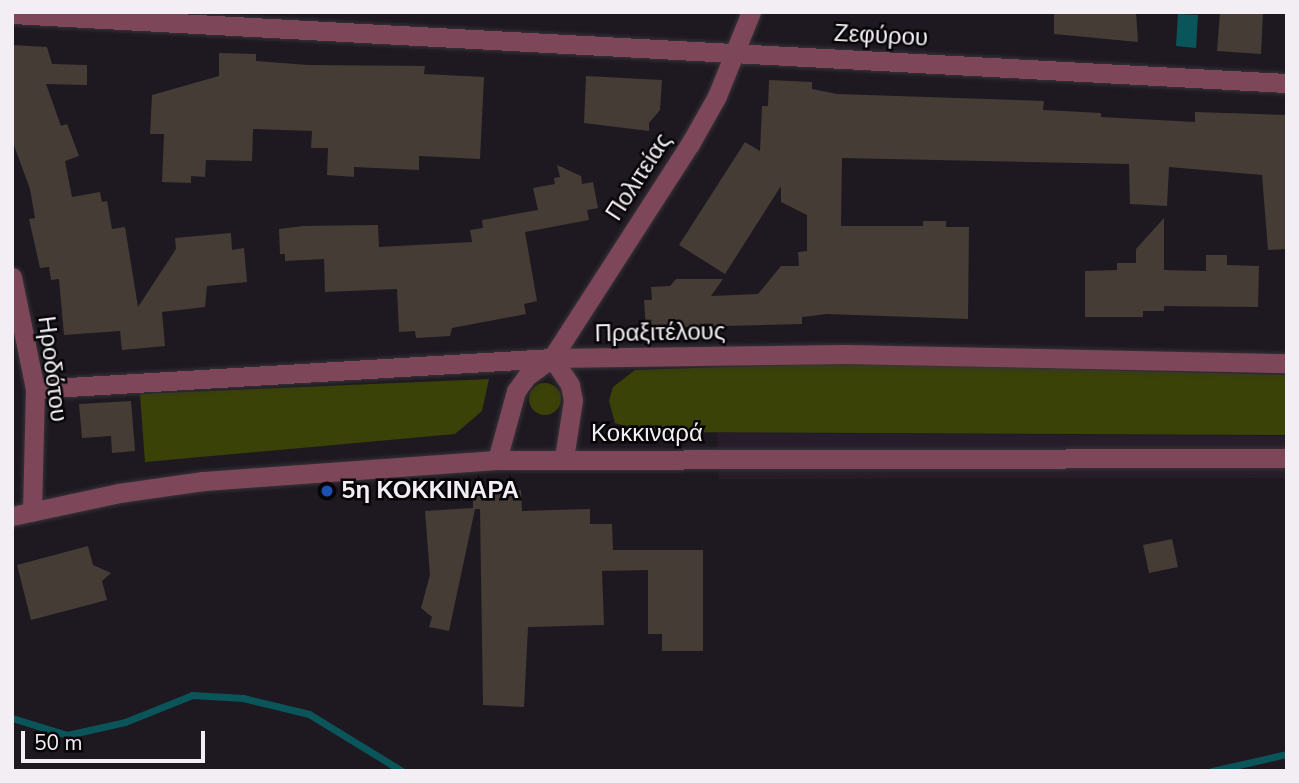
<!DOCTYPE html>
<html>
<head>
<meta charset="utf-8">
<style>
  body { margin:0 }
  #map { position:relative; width:1299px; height:783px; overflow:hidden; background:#1e1920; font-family:"Nunito Sans",sans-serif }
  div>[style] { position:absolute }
  .built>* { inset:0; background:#271d2a }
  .green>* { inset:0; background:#3a4208 }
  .round { border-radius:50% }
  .water>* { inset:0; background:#0a5559 }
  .stream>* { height:7px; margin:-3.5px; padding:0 3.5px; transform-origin:3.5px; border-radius:3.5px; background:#0a5559 }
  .building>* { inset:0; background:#453c36 }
  .roads { filter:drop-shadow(0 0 2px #373339) drop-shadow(0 0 2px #373339) }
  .minor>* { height:19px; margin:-9.5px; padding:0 9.5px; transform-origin:9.5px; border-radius:9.5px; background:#7d4759 }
  .tertiary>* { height:19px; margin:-9.5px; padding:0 9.5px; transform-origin:9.5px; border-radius:9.5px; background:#7d4759 }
  .dots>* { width:19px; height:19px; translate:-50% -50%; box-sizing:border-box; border:4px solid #070508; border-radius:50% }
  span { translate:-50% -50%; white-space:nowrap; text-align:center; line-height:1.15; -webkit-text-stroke:5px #070508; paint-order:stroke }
  .street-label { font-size:24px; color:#f2eef3 }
  .poi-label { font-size:24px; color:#f2eef3; font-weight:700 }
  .left { translate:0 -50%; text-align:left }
  .frame { position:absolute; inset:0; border:14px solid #f2eef3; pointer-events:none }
  .scale { position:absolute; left:21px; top:731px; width:184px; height:32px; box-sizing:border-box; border:4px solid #f2eef3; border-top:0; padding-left:9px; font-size:21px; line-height:24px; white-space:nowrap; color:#f2eef3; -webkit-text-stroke:5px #070508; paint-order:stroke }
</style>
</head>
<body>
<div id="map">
  <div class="built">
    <div style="clip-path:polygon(717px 433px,1287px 436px,1287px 478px,719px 479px)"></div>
  </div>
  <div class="green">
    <div style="clip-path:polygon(842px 363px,1287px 375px,1287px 435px,643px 432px,615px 423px,609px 401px,613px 387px,635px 370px)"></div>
    <div style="clip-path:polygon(489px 379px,482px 411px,455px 434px,145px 462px,140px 394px)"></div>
    <div class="round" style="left:529px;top:383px;width:32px;height:32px"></div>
  </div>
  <div class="water">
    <div style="clip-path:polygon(1178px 14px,1198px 15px,1196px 48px,1176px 46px)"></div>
  </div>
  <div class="stream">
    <div style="left:12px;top:718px;width:58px;rotate:17.2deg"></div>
    <div style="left:67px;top:735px;width:59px;rotate:-12.6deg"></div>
    <div style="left:125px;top:722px;width:72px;rotate:-21.9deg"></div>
    <div style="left:192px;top:695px;width:51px;rotate:3.4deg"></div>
    <div style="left:243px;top:698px;width:68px;rotate:13.6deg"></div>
    <div style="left:309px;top:714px;width:109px;rotate:31.5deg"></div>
    <div style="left:1212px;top:771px;width:77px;rotate:-12.8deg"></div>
  </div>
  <div class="building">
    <div style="clip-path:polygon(1054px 12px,1136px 12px,1138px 42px,1054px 34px)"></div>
    <div style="clip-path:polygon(1220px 12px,1263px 12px,1261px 54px,1217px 51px)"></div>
    <div style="clip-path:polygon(12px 45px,47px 47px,52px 64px,87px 65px,87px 85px,46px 84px,61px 126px,67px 124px,79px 156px,65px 161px,72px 197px,100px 192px,102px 202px,107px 201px,112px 229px,125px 227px,138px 307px,176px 249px,175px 238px,231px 233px,232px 250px,244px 248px,247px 282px,207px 286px,205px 307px,162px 312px,165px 346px,122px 350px,120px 331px,64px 335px,59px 279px,51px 280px,49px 267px,40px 268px,29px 219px,35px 218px,30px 189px,12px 140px)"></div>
    <div style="clip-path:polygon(219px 53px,256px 54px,256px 61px,308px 65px,425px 66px,424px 74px,484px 77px,480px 159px,419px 156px,419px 170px,354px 167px,354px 177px,327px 175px,328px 148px,311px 148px,312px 131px,253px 129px,252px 161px,206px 160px,205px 177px,191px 176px,191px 183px,162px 182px,164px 134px,150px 134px,152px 95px,219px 76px)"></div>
    <div style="clip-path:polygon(586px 76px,662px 80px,660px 110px,649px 123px,649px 131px,584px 123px)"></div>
    <div style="clip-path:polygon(769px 80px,812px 82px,812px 89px,837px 94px,1044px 101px,1043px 110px,1101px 113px,1101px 117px,1195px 122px,1195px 112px,1287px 115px,1287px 249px,1268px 250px,1262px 175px,1169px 167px,1167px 206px,1130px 204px,1129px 164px,842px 158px,841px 226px,923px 226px,923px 221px,946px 221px,946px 227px,969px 227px,968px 319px,827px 314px,802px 317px,802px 324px,646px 328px,644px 300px,652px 300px,651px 287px,670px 286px,676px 279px,723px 279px,711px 296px,758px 294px,781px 266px,799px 266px,798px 252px,807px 251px,807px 215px,781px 202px,781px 186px,725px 274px,679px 245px,745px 142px,760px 151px,762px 106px,768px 106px)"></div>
    <div style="clip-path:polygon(557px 165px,581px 176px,582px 184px,593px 182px,598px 208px,587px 210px,589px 220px,525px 232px,537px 301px,524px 304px,526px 314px,452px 328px,450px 336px,416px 338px,415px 331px,399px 332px,397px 289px,325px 292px,324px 259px,285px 261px,285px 254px,280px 254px,279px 229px,303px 226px,378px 225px,379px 247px,472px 242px,470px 230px,483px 228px,482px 220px,538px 210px,533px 188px,555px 184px,554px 178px,560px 177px)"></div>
    <div style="clip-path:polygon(1164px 218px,1164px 270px,1206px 271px,1206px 255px,1227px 255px,1227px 265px,1259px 266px,1258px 307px,1164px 306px,1164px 311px,1143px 311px,1143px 317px,1085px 317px,1085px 271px,1117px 270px,1117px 263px,1136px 263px,1136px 249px)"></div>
    <div style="clip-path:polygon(131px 401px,135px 451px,112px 453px,111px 436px,82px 438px,79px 404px)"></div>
    <div style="clip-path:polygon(473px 490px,521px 490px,522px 511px,590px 509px,590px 524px,612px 524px,613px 550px,703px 550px,703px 651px,662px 651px,662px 634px,648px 634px,648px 570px,602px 571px,604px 625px,528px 627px,524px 707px,483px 705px,480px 509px,475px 509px,449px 631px,429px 627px,432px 617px,421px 608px,430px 575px,425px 511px,473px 508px)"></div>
    <div style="clip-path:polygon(1172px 539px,1178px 567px,1149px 573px,1143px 545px)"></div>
    <div style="clip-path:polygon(88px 546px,93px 565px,111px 573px,102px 581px,107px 600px,31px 620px,17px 565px)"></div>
  </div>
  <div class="roads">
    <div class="minor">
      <div style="left:12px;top:14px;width:1277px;rotate:3.1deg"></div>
      <div style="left:12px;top:277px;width:114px;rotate:78.4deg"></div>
      <div style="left:35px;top:389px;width:121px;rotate:91.4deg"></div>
      <div style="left:35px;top:389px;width:518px;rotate:-3.43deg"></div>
      <div style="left:552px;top:358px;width:293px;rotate:-0.8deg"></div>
      <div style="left:845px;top:354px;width:442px;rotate:1.2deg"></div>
    </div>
    <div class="tertiary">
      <div style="left:552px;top:358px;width:255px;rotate:-57.2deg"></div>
      <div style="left:690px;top:144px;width:55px;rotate:-60.6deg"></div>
      <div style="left:717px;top:96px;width:91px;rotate:-68deg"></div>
      <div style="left:497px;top:460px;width:72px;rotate:-74.6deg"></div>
      <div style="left:516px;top:391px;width:19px;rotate:-54deg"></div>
      <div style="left:527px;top:376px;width:31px;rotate:-36deg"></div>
      <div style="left:552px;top:358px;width:32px;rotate:56deg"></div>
      <div style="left:570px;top:385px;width:15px;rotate:79deg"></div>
      <div style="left:573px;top:400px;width:59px;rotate:98.8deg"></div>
      <div style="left:12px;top:516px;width:109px;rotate:-12.1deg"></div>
      <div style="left:119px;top:493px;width:85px;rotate:-8.1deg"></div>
      <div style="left:203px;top:481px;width:295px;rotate:-4.1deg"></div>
      <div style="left:497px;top:460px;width:790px;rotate:-0.15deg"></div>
    </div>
  </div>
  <div class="dots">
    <div style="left:327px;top:491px;background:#1a4fb4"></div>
  </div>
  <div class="street-label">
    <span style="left:881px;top:36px;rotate:3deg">Ζεφύρου</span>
    <span style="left:639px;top:177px;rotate:-57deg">Πολιτείας</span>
    <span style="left:660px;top:333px;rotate:-1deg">Πραξιτέλους</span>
    <span style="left:52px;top:369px;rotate:83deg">Ηροδότου</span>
    <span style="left:647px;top:434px">Κοκκιναρά</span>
  </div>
  <div class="poi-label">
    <span class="left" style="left:341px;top:491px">5η ΚΟΚΚΙΝΑΡΑ</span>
  </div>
  <div class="frame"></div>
  <div class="scale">50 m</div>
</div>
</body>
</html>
